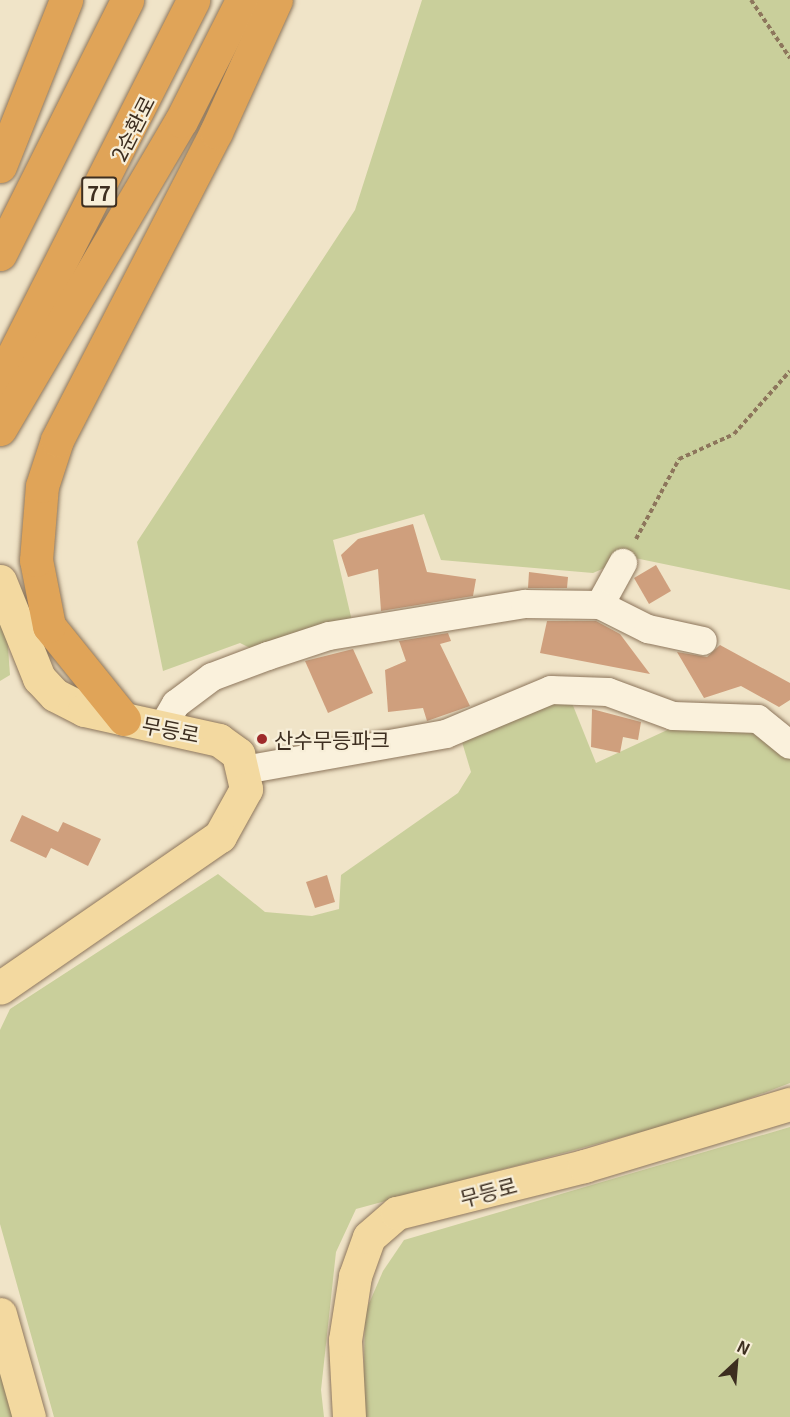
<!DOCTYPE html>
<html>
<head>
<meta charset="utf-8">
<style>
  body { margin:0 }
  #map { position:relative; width:790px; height:1417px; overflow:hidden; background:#f0e4c8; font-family:Georgia,"Noto Sans KR",serif }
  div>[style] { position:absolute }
  .green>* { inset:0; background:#c9cf9b }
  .building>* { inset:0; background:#cf9f7d }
  .path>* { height:4px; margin-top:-2px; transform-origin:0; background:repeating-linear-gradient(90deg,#8d765c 0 4.5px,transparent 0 7.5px) }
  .roads { filter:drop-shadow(0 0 2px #8d765c) drop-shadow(0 0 2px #8d765c) }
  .minor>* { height:28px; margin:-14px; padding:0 14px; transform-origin:14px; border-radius:14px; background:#faf1dc }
  .major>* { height:33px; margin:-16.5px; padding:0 16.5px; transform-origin:16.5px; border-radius:16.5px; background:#f3d9a0 }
  .highway>* { height:33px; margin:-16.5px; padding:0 16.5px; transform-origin:16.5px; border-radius:16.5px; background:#e0a458 }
  .dots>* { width:16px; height:16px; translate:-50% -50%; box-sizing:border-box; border:3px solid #f7eed8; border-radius:50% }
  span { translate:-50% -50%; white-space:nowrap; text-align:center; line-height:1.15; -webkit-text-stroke:4.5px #f7eed8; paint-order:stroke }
  .shield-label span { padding:2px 4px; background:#f7eed8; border:2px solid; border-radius:4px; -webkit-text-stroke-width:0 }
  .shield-label { font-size:20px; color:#3d2e20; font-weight:700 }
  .street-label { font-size:21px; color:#3d2e20 }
  .poi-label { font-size:21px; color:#3d2e20 }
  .left { translate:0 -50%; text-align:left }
  .north { position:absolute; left:706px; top:1333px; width:60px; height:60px; -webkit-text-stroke:4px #f7eed8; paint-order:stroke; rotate:26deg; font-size:16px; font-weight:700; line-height:24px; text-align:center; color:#3d2e20 }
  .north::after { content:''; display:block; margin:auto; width:21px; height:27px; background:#3d2e20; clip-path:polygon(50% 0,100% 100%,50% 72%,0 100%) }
</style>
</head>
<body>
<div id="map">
  <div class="green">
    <div style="clip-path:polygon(422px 0,790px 0,790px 590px,630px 557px,593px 573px,441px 560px,424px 514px,333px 540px,352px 621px,254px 650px,240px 643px,163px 671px,137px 542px,355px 210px)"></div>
    <div style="clip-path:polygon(0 619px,7px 634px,10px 675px,0 681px)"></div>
    <div style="clip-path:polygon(547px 703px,572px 703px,596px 763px,678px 725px,756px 728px,790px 756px,790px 1083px,711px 1113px,356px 1209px,336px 1252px,321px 1390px,324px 1417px,54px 1417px,0 1224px,0 1030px,10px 1009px,218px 874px,265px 912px,312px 916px,339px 909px,341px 875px,458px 793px,471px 772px,462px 742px)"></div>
    <div style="clip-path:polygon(790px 1127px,790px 1417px,363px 1417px,365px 1313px,383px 1271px,404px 1240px)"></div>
    <div style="clip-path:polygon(0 1362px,15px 1417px,0 1417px)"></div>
  </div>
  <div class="building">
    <div style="clip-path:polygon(413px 524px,427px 572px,476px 579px,473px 596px,381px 611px,378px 569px,348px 577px,341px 555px,358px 539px)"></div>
    <div style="clip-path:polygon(656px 565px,671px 591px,649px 604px,634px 578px)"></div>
    <div style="clip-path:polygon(529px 572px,568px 577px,567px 588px,528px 588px)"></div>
    <div style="clip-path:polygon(547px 621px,596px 621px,620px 634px,650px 674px,540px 653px)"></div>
    <div style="clip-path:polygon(448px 633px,451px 641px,440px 644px,470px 706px,427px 721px,423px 708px,388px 712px,385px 670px,406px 661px,399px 641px)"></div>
    <div style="clip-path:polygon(720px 645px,790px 683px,790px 700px,779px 707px,741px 686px,704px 698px,677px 652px,707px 657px)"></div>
    <div style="clip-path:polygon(353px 649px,373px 693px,328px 713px,305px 661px)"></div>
    <div style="clip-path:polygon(592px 709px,641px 722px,638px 740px,623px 737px,620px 753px,591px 747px)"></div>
    <div style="clip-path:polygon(22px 815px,58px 832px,63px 822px,101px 839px,88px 866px,51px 848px,46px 858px,10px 841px)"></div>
    <div style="clip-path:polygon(327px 875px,335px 902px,315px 908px,306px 882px)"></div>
  </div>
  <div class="path">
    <div style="left:751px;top:0;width:70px;rotate:56.1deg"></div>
    <div style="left:636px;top:539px;width:91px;rotate:-61.7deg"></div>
    <div style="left:679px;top:459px;width:60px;rotate:-24.4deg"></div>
    <div style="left:734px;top:434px;width:84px;rotate:-48.4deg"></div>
  </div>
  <div class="roads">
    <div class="minor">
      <div style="left:600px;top:605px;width:48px;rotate:-61.3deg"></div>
      <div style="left:162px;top:728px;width:28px;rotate:-60deg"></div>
      <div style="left:176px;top:704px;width:45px;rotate:-36.9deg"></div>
      <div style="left:212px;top:677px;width:60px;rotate:-20.6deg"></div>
      <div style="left:268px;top:656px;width:64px;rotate:-18.2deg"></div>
      <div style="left:329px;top:636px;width:199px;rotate:-9.3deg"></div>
      <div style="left:525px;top:604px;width:75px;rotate:0.8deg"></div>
      <div style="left:600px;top:605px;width:54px;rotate:26.6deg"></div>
      <div style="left:648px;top:629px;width:56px;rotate:12.3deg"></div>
      <div style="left:244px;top:770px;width:205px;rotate:-10.1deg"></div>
      <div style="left:446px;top:734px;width:114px;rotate:-22.7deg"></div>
      <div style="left:551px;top:690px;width:57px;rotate:2deg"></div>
      <div style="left:608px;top:692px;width:69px;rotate:20.3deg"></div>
      <div style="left:673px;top:716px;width:85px;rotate:2deg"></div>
      <div style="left:758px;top:719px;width:41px;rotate:39.1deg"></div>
    </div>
    <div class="major">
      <div style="left:0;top:581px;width:105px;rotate:68.1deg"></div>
      <div style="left:39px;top:678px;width:23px;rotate:47deg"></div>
      <div style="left:55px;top:695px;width:33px;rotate:27deg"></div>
      <div style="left:84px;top:710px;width:138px;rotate:12.5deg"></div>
      <div style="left:219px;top:740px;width:24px;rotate:36deg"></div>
      <div style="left:238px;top:754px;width:36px;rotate:77deg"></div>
      <div style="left:246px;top:789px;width:54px;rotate:119deg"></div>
      <div style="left:220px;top:836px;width:267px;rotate:145.4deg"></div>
      <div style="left:0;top:1314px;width:107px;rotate:74.3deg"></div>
      <div style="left:349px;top:1417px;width:77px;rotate:-93deg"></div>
      <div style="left:345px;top:1340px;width:65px;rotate:-81.1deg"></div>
      <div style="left:355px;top:1276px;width:41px;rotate:-70.3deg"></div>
      <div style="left:369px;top:1237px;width:37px;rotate:-41deg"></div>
      <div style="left:397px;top:1213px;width:193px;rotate:-14.1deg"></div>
      <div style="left:584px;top:1166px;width:215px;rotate:-16.8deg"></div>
    </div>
    <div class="highway">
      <div style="left:0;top:166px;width:179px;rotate:-68.3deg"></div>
      <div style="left:0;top:254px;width:284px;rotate:-63.4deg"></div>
      <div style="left:0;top:381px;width:427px;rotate:-63.1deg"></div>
      <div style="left:0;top:429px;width:357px;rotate:-59.6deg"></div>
      <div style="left:181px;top:121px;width:136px;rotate:-63.2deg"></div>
      <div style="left:124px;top:719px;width:119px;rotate:-128.9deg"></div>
      <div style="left:49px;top:626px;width:67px;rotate:-101.1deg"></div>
      <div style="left:36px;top:560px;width:74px;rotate:-85.4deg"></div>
      <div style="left:42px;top:486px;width:48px;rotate:-71.9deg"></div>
      <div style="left:57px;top:440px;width:347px;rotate:-62.7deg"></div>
      <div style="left:216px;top:132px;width:145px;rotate:-65.6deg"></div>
    </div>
  </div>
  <div class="dots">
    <div style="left:262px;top:739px;background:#9e2a2b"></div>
  </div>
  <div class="shield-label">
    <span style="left:99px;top:192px">77</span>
  </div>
  <div class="street-label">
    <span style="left:132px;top:128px;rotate:-63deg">2순환로</span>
    <span style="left:171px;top:729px;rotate:11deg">무등로</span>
    <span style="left:488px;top:1191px;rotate:-15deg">무등로</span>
  </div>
  <div class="poi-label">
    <span class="left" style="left:274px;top:739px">산수무등파크</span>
  </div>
  <div class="north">N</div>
</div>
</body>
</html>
